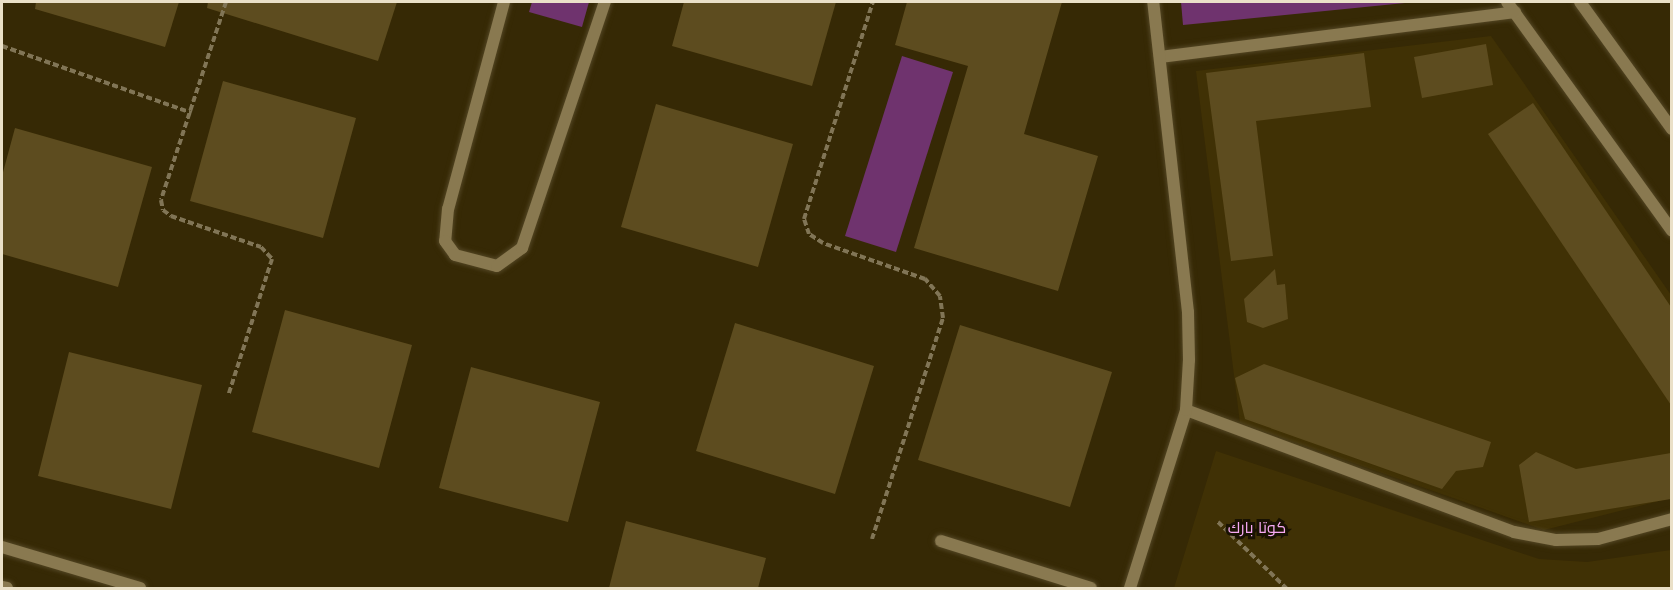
<!DOCTYPE html>
<html>
<head>
<meta charset="utf-8">
<style>
  body { margin:0 }
  #map { position:relative; width:1673px; height:590px; overflow:hidden; background:#362905; font-family:Helvetica,Cairo,sans-serif }
  div>[style] { position:absolute }
  .built>* { inset:0; background:#403105 }
  .green>* { inset:0; background:#6f336e }
  .building>* { inset:0; background:#5d4c1f }
  .path>* { height:4px; margin-top:-2px; transform-origin:0; background:repeating-linear-gradient(90deg,#817556 0 6px,transparent 0 9px) }
  .roads { filter:drop-shadow(0 0 2px #534624) drop-shadow(0 0 2px #534624) }
  .service>* { height:12px; margin:-6px; padding:0 6px; transform-origin:6px; border-radius:6px; background:#897950 }
  .minor>* { height:12px; margin:-6px; padding:0 6px; transform-origin:6px; border-radius:6px; background:#897950 }
  .tertiary>* { height:12px; margin:-6px; padding:0 6px; transform-origin:6px; border-radius:6px; background:#897950 }
  span { translate:-50% -50%; white-space:nowrap; text-align:center; line-height:1.15; -webkit-text-stroke:6px #191202; paint-order:stroke }
  .park-label { font-size:16px; color:#f7a9f3 }
  .frame { position:absolute; inset:0; border:3px solid #eae0c8; pointer-events:none }
</style>
</head>
<body>
<div id="map">
  <div class="built">
    <div style="clip-path:polygon(1491px 36px,1671px 295px,1671px 498px,1544px 530px,1240px 423px,1196px 71px)"></div>
    <div style="clip-path:polygon(1216px 451px,1539px 559px,1587px 562px,1671px 550px,1671px 588px,1174px 588px)"></div>
  </div>
  <div class="green">
    <div style="clip-path:polygon(532px 2px,589px 2px,582px 27px,529px 12px)"></div>
    <div style="clip-path:polygon(1181px 2px,1415px 2px,1183px 25px)"></div>
    <div style="clip-path:polygon(902px 56px,953px 72px,896px 252px,845px 236px)"></div>
  </div>
  <div class="building">
    <div style="clip-path:polygon(36px 2px,179px 2px,165px 47px,35px 9px)"></div>
    <div style="clip-path:polygon(208px 2px,397px 2px,378px 61px,207px 8px)"></div>
    <div style="clip-path:polygon(684px 2px,836px 2px,812px 86px,672px 46px)"></div>
    <div style="clip-path:polygon(907px 2px,1062px 2px,1024px 134px,1098px 156px,1058px 291px,914px 248px,968px 66px,895px 45px)"></div>
    <div style="clip-path:polygon(1486px 44px,1493px 85px,1422px 98px,1414px 57px)"></div>
    <div style="clip-path:polygon(1364px 53px,1371px 107px,1256px 121px,1273px 256px,1231px 261px,1206px 73px)"></div>
    <div style="clip-path:polygon(223px 81px,356px 118px,323px 238px,190px 201px)"></div>
    <div style="clip-path:polygon(1533px 103px,1671px 307px,1671px 405px,1488px 134px)"></div>
    <div style="clip-path:polygon(656px 104px,793px 144px,758px 267px,621px 227px)"></div>
    <div style="clip-path:polygon(15px 128px,152px 167px,118px 287px,2px 254px,2px 176px)"></div>
    <div style="clip-path:polygon(1275px 269px,1277px 285px,1285px 284px,1288px 319px,1263px 328px,1247px 322px,1244px 299px)"></div>
    <div style="clip-path:polygon(285px 310px,412px 345px,379px 468px,252px 432px)"></div>
    <div style="clip-path:polygon(735px 323px,874px 366px,835px 494px,696px 451px)"></div>
    <div style="clip-path:polygon(960px 325px,1112px 372px,1070px 507px,918px 460px)"></div>
    <div style="clip-path:polygon(69px 352px,202px 385px,171px 509px,38px 476px)"></div>
    <div style="clip-path:polygon(1264px 364px,1491px 442px,1483px 467px,1456px 471px,1442px 489px,1245px 419px,1235px 378px)"></div>
    <div style="clip-path:polygon(471px 367px,600px 402px,568px 522px,439px 488px)"></div>
    <div style="clip-path:polygon(1536px 452px,1576px 469px,1671px 453px,1671px 499px,1529px 522px,1519px 465px)"></div>
    <div style="clip-path:polygon(626px 521px,766px 558px,758px 588px,609px 588px)"></div>
  </div>
  <div class="path">
    <div style="left:226px;top:2px;width:208px;rotate:108.2deg"></div>
    <div style="left:161px;top:200px;width:10px;rotate:79deg"></div>
    <div style="left:163px;top:210px;width:10px;rotate:37deg"></div>
    <div style="left:171px;top:216px;width:95px;rotate:19deg"></div>
    <div style="left:261px;top:247px;width:16px;rotate:47deg"></div>
    <div style="left:272px;top:259px;width:141px;rotate:107.8deg"></div>
    <div style="left:2px;top:46px;width:201px;rotate:19.4deg"></div>
    <div style="left:1218px;top:522px;width:95px;rotate:44.1deg"></div>
    <div style="left:872px;top:539px;width:232px;rotate:-72.2deg"></div>
    <div style="left:943px;top:318px;width:22px;rotate:-98deg"></div>
    <div style="left:940px;top:296px;width:23px;rotate:-131deg"></div>
    <div style="left:925px;top:279px;width:108px;rotate:-160.6deg"></div>
    <div style="left:823px;top:243px;width:17px;rotate:-147deg"></div>
    <div style="left:809px;top:234px;width:16px;rotate:-108deg"></div>
    <div style="left:804px;top:219px;width:228px;rotate:-72.4deg"></div>
  </div>
  <div class="roads">
    <div class="service">
      <div style="left:941px;top:541px;width:157px;rotate:17.4deg"></div>
    </div>
    <div class="minor">
      <div style="left:504px;top:2px;width:214px;rotate:105.1deg"></div>
      <div style="left:448px;top:209px;width:32px;rotate:95deg"></div>
      <div style="left:445px;top:241px;width:17px;rotate:54deg"></div>
      <div style="left:455px;top:255px;width:43px;rotate:14.7deg"></div>
      <div style="left:497px;top:266px;width:31px;rotate:-36deg"></div>
      <div style="left:522px;top:248px;width:260px;rotate:-71.4deg"></div>
      <div style="left:1507px;top:2px;width:282px;rotate:54.2deg"></div>
      <div style="left:1580px;top:2px;width:157px;rotate:54.1deg"></div>
      <div style="left:1160px;top:57px;width:358px;rotate:-7.2deg"></div>
      <div style="left:1186px;top:410px;width:350px;rotate:20.4deg"></div>
      <div style="left:1514px;top:532px;width:43px;rotate:10.8deg"></div>
      <div style="left:1556px;top:540px;width:42px;rotate:-1.4deg"></div>
      <div style="left:1598px;top:539px;width:77px;rotate:-15.1deg"></div>
      <div style="left:1130px;top:588px;width:187px;rotate:-72.5deg"></div>
      <div style="left:1186px;top:410px;width:50px;rotate:-86.6deg"></div>
      <div style="left:1189px;top:360px;width:48px;rotate:-91.2deg"></div>
      <div style="left:1188px;top:312px;width:312px;rotate:-96.4deg"></div>
    </div>
    <div class="tertiary">
      <div style="left:2px;top:547px;width:144px;rotate:16.5deg"></div>
      <div style="left:2px;top:587px;width:5px;rotate:11deg"></div>
    </div>
  </div>
  <div class="park-label">
    <span style="left:1257px;top:528px">كوتا بارك</span>
  </div>
  <div class="frame"></div>
</div>
</body>
</html>
